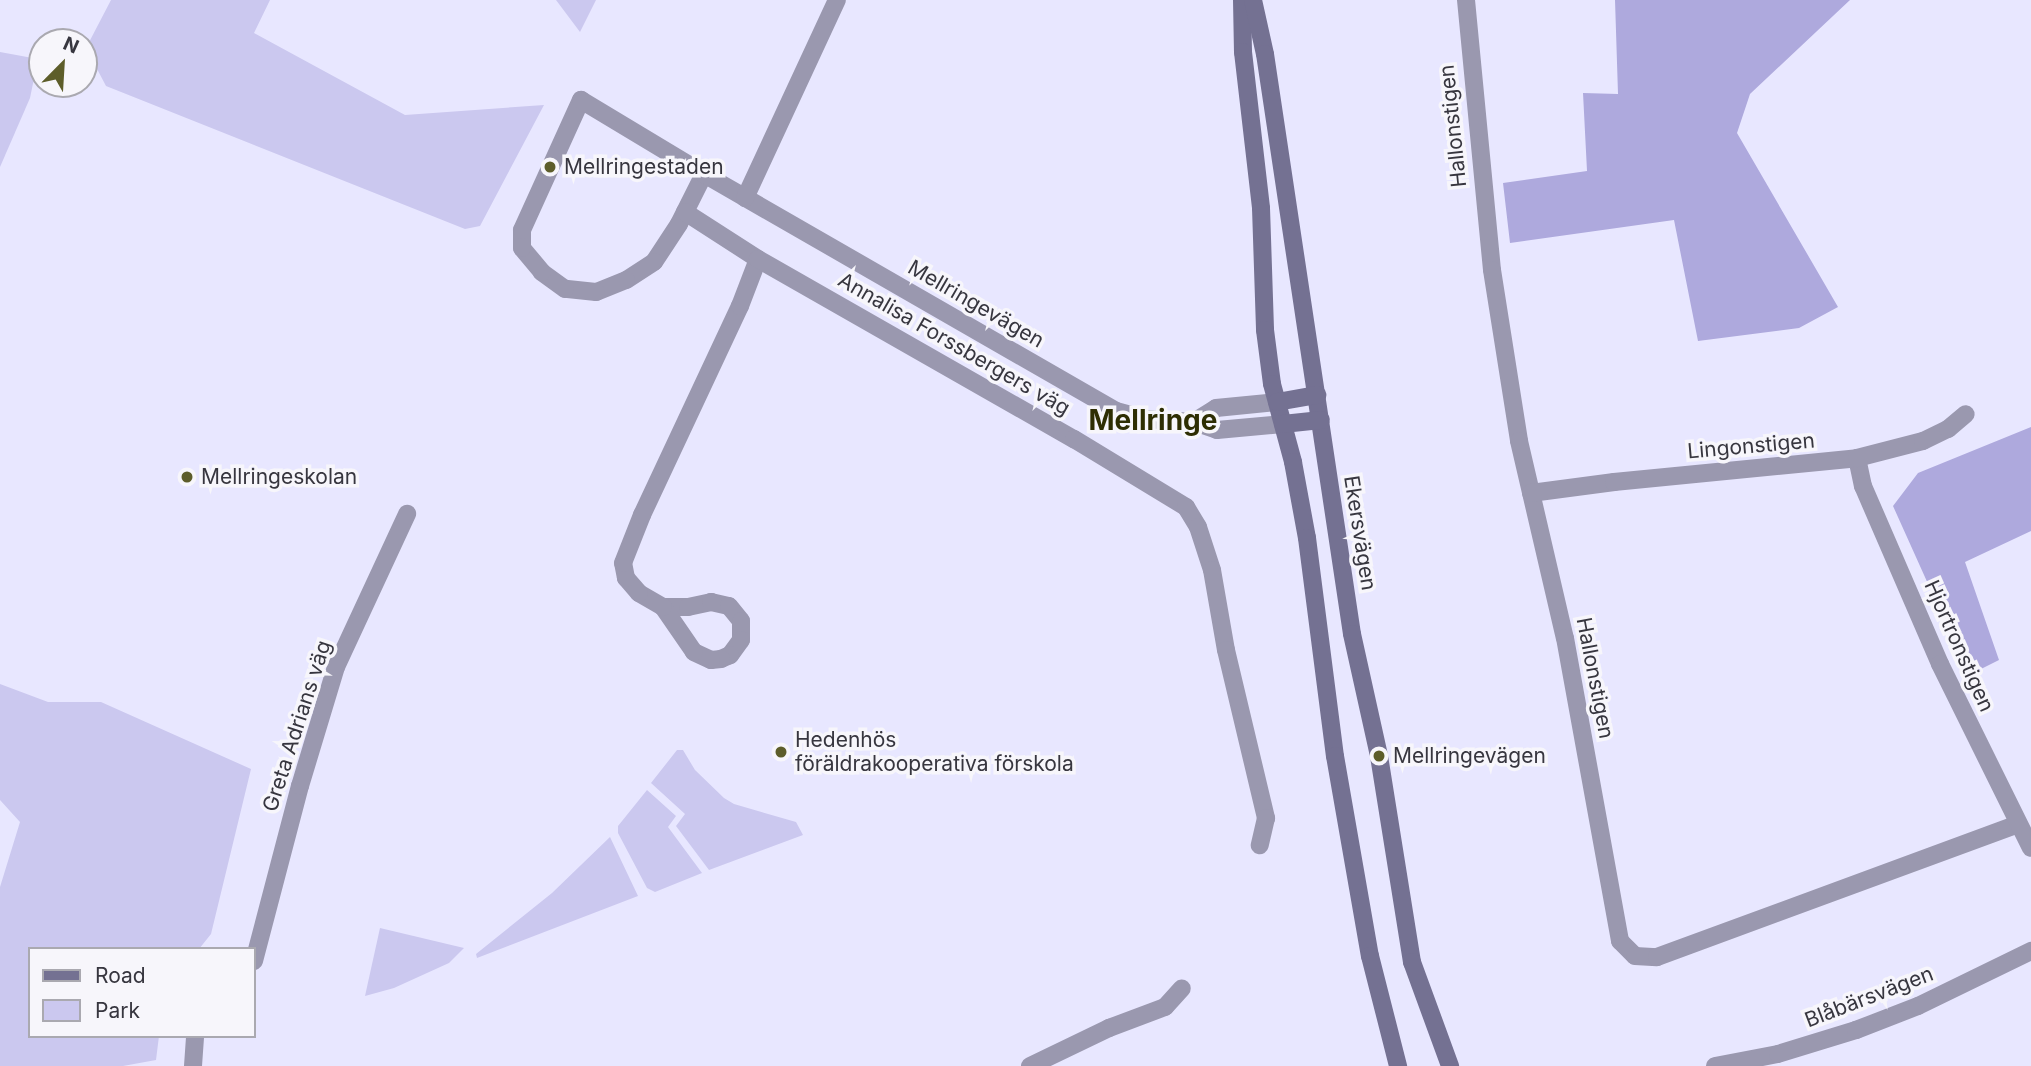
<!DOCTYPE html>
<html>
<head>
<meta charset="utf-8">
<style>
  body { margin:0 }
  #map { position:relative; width:2031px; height:1066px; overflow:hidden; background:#e8e7ff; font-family:Inter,sans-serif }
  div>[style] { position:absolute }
  .green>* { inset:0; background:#cbc8ef }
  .forest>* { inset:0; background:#aea9dd }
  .minor>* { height:18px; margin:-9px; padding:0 9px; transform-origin:9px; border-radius:9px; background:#9a98af }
  .tertiary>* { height:18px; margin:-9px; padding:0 9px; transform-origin:9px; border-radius:9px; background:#9a98af }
  .secondary>* { height:18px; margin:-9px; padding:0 9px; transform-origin:9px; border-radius:9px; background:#747192 }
  .dots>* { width:19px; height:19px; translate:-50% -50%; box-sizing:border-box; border:4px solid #f7f6fb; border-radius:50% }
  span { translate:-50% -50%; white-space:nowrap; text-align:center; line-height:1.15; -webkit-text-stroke:7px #f7f6fb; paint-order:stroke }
  .street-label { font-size:21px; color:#37363f }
  .poi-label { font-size:21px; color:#37363f }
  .left { translate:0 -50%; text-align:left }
  .district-label { font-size:28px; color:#2e2e03; font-weight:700 }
  .legend { position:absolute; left:28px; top:947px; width:228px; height:91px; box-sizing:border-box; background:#f7f6fb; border:2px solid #aaa9b0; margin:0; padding:9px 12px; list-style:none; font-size:21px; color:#37363f }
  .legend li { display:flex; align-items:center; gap:14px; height:35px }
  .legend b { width:35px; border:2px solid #aaa9b0 }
  .north { position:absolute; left:28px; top:28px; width:70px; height:70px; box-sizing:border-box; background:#f7f6fb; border:2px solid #aaa9b0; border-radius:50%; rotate:24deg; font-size:19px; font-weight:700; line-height:28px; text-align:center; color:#37363f }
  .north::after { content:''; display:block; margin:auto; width:24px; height:32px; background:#5d5d2a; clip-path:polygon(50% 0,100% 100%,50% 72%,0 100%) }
</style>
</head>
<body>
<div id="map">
  <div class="green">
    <div style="clip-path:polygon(111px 0,270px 0,254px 33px,405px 115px,544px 105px,480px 226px,465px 229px,106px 86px,86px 48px)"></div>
    <div style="clip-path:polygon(556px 0,596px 0,580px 32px)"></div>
    <div style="clip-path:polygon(0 52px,38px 59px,30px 98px,0 167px)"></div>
    <div style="clip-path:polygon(0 684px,48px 702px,101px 702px,251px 769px,211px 934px,199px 949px,30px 949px,30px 1036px,159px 1036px,156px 1060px,123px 1066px,0 1066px,0 887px,20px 822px,0 800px)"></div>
    <div style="clip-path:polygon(677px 750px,683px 750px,695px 770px,724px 798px,734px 804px,796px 822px,803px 835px,709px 870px,676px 826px,685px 814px,651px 783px)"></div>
    <div style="clip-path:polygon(647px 790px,676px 816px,668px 827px,702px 873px,655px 892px,647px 888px,618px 833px,618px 826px)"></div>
    <div style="clip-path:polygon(610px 837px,638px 896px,477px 958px,476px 954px,552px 893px)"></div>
    <div style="clip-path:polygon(380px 928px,464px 948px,449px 963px,394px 988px,365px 996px)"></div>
  </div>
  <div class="forest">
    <div style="clip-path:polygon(1615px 0,1850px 0,1750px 94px,1737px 133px,1838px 307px,1799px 328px,1698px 341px,1674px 220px,1510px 243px,1503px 183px,1587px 171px,1583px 93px,1618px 94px)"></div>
    <div style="clip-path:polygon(2031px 427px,2031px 531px,1965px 562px,1999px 660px,1969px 675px,1893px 506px,1918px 473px)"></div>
  </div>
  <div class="minor">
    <div style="left:1466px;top:0;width:271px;rotate:84.5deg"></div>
    <div style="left:1492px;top:270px;width:173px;rotate:81deg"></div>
    <div style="left:1519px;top:441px;width:202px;rotate:76.9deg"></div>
    <div style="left:1565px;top:638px;width:308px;rotate:79.7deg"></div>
    <div style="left:1620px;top:941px;width:21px;rotate:45deg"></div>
    <div style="left:1635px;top:956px;width:22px;rotate:3deg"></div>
    <div style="left:1657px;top:957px;width:385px;rotate:-20.2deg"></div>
    <div style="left:704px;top:174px;width:56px;rotate:116.6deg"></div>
    <div style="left:679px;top:224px;width:45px;rotate:123.3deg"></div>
    <div style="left:654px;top:262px;width:33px;rotate:147deg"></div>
    <div style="left:626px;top:280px;width:32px;rotate:158deg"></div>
    <div style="left:596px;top:292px;width:31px;rotate:-174deg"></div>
    <div style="left:565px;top:289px;width:29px;rotate:-144deg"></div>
    <div style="left:542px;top:272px;width:31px;rotate:-130deg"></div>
    <div style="left:522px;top:248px;width:18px;rotate:-90deg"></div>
    <div style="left:522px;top:230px;width:143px;rotate:-65.6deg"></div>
    <div style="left:581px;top:100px;width:144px;rotate:31deg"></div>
    <div style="left:704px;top:174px;width:475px;rotate:29.9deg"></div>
    <div style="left:1116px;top:411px;width:30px;rotate:15deg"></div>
    <div style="left:1145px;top:419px;width:49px;rotate:3.5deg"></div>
    <div style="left:1194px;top:422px;width:24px;rotate:19deg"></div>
    <div style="left:1217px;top:430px;width:66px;rotate:-5.2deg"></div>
    <div style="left:745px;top:198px;width:218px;rotate:-65.1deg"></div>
    <div style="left:685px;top:212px;width:87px;rotate:32.8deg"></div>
    <div style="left:1194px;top:422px;width:26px;rotate:-32deg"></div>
    <div style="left:1216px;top:408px;width:61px;rotate:-5.6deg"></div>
    <div style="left:1857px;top:458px;width:29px;rotate:78deg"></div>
    <div style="left:1863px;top:486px;width:194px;rotate:66.6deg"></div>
    <div style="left:1940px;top:664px;width:205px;rotate:63.7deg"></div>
    <div style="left:1531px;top:493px;width:84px;rotate:-7.5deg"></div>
    <div style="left:1614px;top:482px;width:244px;rotate:-5.6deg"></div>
    <div style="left:1857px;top:458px;width:68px;rotate:-14.4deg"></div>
    <div style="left:1923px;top:441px;width:28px;rotate:-26deg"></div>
    <div style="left:1948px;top:429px;width:23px;rotate:-40deg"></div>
    <div style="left:663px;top:607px;width:25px"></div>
    <div style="left:688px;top:607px;width:24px;rotate:-12deg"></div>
    <div style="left:711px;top:602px;width:18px;rotate:13deg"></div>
    <div style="left:729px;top:606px;width:19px;rotate:51deg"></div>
    <div style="left:741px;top:621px;width:19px;rotate:90deg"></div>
    <div style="left:741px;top:640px;width:19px;rotate:126deg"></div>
    <div style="left:730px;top:655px;width:10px;rotate:156deg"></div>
    <div style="left:721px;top:659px;width:10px;rotate:174deg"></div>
    <div style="left:711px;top:660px;width:19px;rotate:-155deg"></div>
    <div style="left:694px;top:652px;width:55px;rotate:-124.6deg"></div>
    <div style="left:663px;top:607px;width:28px;rotate:-150deg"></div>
    <div style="left:639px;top:593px;width:20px;rotate:-131deg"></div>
    <div style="left:626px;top:578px;width:15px;rotate:-101deg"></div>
    <div style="left:623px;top:563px;width:52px;rotate:-68.4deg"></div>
    <div style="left:642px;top:515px;width:231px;rotate:-64.9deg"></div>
    <div style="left:740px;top:306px;width:50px;rotate:-69deg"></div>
    <div style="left:758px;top:259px;width:364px;rotate:29.7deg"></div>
    <div style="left:1074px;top:439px;width:131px;rotate:31.3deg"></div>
    <div style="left:1186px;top:507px;width:23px;rotate:59deg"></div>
    <div style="left:1198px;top:527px;width:45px;rotate:72deg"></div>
    <div style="left:1212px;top:570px;width:81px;rotate:80.1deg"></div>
    <div style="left:1226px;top:650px;width:173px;rotate:76.6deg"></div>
    <div style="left:1266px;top:818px;width:28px;rotate:103deg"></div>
    <div style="left:254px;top:961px;width:181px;rotate:-75.3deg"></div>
    <div style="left:300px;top:786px;width:124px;rotate:-73.2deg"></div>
    <div style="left:336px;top:667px;width:169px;rotate:-65.1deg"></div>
    <div style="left:193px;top:1066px;width:30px;rotate:-86deg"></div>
    <div style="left:1030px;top:1066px;width:88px;rotate:-25.7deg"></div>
    <div style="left:1109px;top:1028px;width:60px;rotate:-20.6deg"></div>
    <div style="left:1165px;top:1007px;width:25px;rotate:-48deg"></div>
  </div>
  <div class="tertiary">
    <div style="left:1715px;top:1066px;width:64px;rotate:-10.8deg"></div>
    <div style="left:1778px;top:1054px;width:82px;rotate:-17.1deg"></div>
    <div style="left:1856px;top:1030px;width:66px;rotate:-21.2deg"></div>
    <div style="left:1918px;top:1006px;width:126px;rotate:-26deg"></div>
  </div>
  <div class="secondary">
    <div style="left:1242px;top:0;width:52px;rotate:88.9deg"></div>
    <div style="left:1243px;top:52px;width:157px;rotate:83.4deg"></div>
    <div style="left:1261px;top:208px;width:122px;rotate:88.1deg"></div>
    <div style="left:1265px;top:330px;width:54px;rotate:82.6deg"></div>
    <div style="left:1272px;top:384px;width:81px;rotate:74.9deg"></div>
    <div style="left:1293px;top:462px;width:77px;rotate:79.6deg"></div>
    <div style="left:1307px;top:538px;width:220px;rotate:82.7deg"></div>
    <div style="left:1335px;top:756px;width:203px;rotate:80.1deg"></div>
    <div style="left:1370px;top:956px;width:114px;rotate:75.7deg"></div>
    <div style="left:1253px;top:0;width:55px;rotate:77.5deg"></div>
    <div style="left:1265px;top:54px;width:586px;rotate:81.47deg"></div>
    <div style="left:1352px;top:634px;width:125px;rotate:77.5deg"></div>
    <div style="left:1379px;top:756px;width:209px;rotate:80.9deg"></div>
    <div style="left:1412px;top:962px;width:111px;rotate:69.9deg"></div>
    <div style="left:1277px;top:402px;width:41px;rotate:-9.9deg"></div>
    <div style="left:1283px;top:424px;width:38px;rotate:-6deg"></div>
  </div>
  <div class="dots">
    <div style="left:550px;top:167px;background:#5d5d2a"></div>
    <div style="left:187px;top:477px;background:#5d5d2a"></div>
    <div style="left:781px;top:752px;background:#5d5d2a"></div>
    <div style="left:1379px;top:756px;background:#5d5d2a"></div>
  </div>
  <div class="street-label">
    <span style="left:1453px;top:126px;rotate:-96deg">Hallonstigen</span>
    <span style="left:976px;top:304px;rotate:30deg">Mellringevägen</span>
    <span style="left:954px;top:344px;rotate:30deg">Annalisa Forssbergers väg</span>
    <span style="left:1751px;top:446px;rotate:-5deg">Lingonstigen</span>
    <span style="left:1360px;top:533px;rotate:81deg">Ekersvägen</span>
    <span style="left:1959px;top:646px;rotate:66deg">Hjortronstigen</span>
    <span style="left:1595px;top:678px;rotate:79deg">Hallonstigen</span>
    <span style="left:297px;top:726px;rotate:-72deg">Greta Adrians väg</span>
    <span style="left:1869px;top:997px;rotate:-21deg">Blåbärsvägen</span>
  </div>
  <div class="poi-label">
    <span class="left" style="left:564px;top:167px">Mellringestaden</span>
    <span class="left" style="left:201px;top:477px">Mellringeskolan</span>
    <span class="left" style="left:795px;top:752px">Hedenhös<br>föräldrakooperativa förskola</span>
    <span class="left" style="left:1393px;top:756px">Mellringevägen</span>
  </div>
  <div class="district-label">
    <span style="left:1153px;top:420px">Mellringe</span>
  </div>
  <ul class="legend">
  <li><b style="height:9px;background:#747192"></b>Road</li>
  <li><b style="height:19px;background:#cbc8ef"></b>Park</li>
  </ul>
  <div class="north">N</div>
</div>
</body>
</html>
